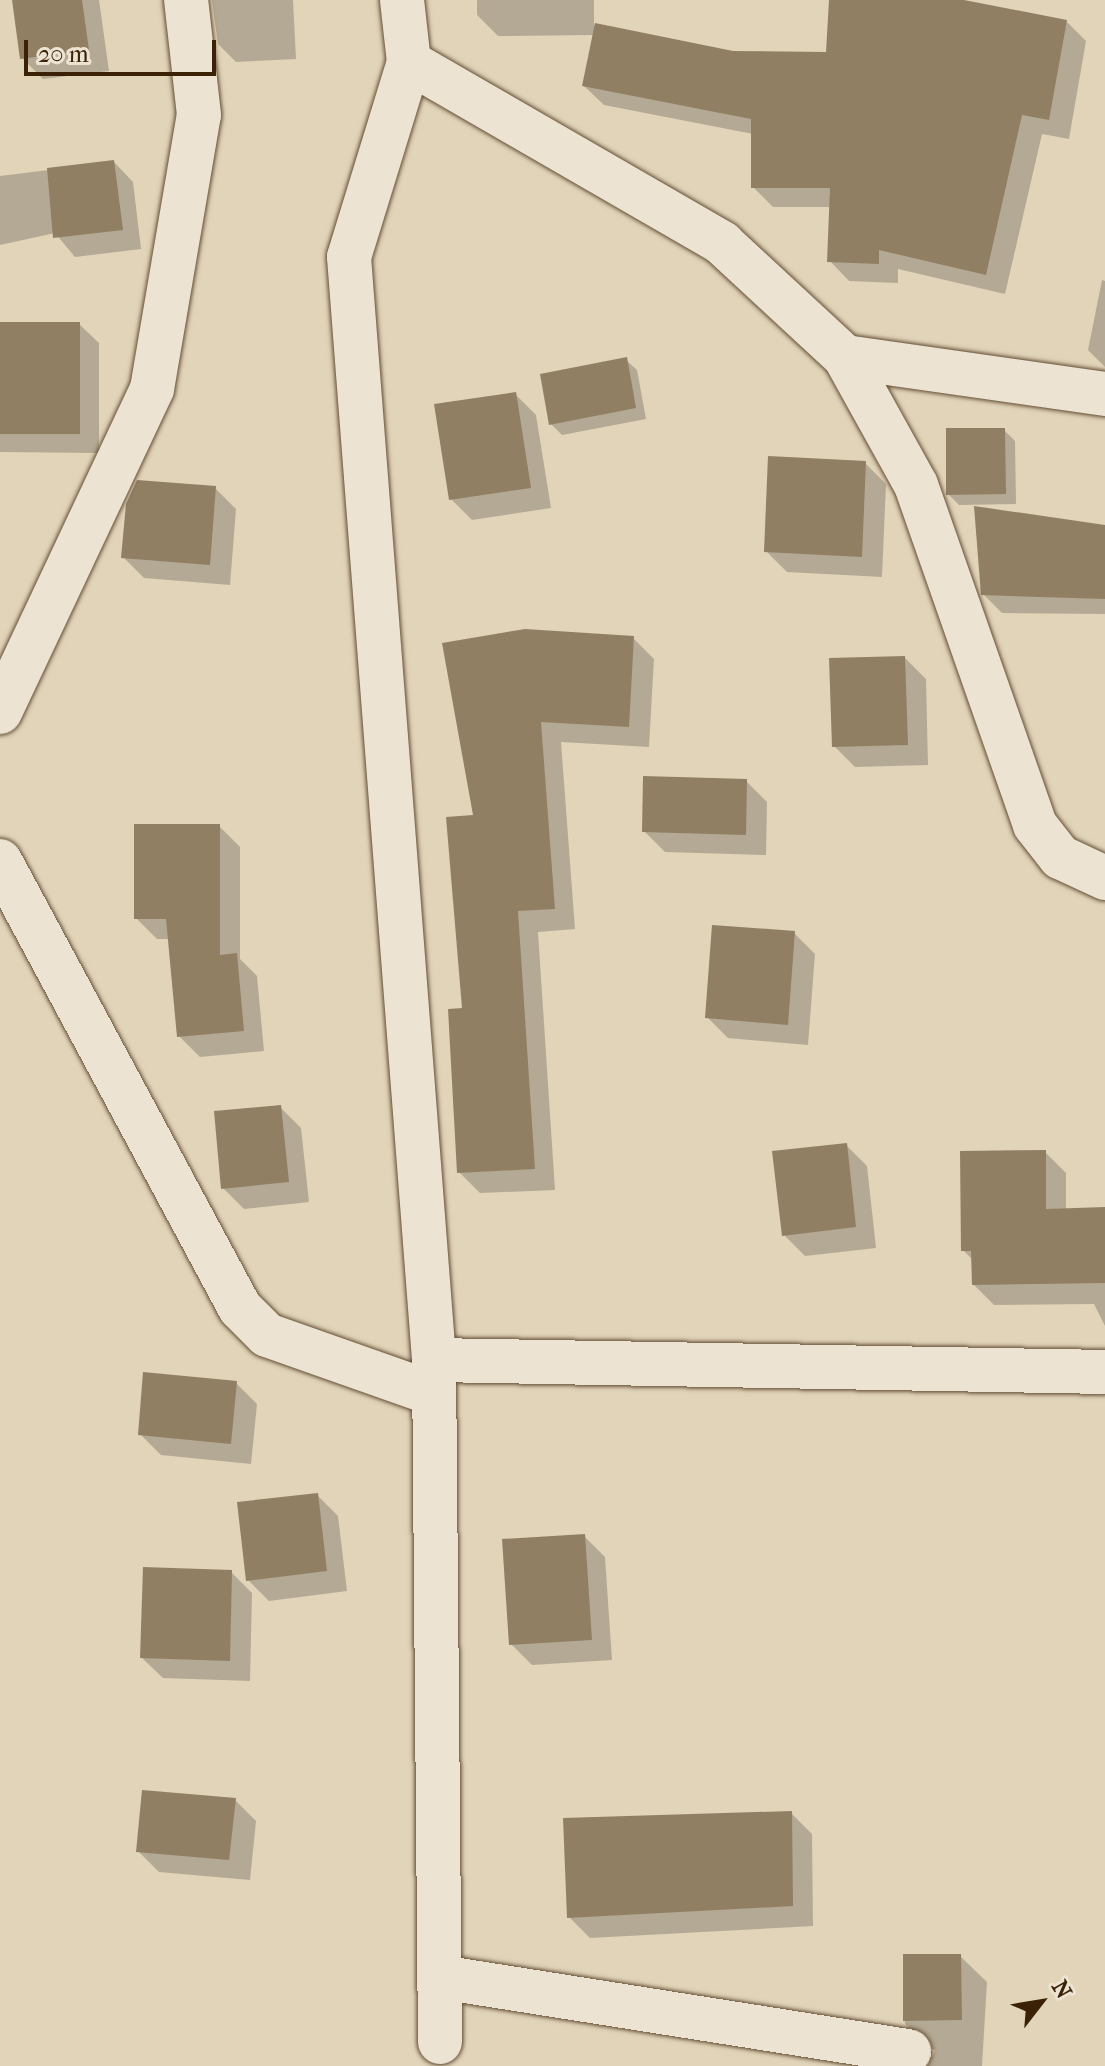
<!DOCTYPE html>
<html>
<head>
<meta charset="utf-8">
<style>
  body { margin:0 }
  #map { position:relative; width:1105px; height:2066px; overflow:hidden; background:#e1d4b9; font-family:"IM FELL French Canon",serif }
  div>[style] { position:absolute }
  .shadow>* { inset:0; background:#0003 }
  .building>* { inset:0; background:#917f64 }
  .roads { filter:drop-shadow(0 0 2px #644e34) drop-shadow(0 0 2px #644e34) }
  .street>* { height:44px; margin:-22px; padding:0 22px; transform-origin:22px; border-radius:22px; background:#ece3d2 }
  span { translate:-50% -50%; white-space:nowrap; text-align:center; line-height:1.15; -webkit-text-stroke:7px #ece3d2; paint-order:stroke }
  .north { position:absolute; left:1001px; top:1962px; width:80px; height:80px; -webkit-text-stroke:6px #ece3d2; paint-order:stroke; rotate:59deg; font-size:22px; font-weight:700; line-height:32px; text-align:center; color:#3b2207 }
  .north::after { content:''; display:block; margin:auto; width:28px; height:36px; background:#3b2207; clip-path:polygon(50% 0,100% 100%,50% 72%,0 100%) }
  .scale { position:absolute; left:24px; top:40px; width:192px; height:36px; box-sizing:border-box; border:4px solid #3b2207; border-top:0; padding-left:10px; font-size:24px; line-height:28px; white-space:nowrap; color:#3b2207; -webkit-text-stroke:6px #ece3d2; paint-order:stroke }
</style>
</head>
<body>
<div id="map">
  <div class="shadow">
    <div style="clip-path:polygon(14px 0,99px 0,109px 71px,43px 79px,22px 58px)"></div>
    <div style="clip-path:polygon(212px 0,293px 0,296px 59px,236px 62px,218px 44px)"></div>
    <div style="clip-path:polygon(477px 0,594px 0,594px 25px,681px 42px,691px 53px,828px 54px,831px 0,954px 0,1066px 21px,1086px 41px,1069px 139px,1042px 134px,1005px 294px,898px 269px,898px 283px,849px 281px,830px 261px,831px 207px,773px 207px,753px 187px,753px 134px,604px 105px,584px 86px,594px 35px,498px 36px,477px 15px)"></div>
    <div style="clip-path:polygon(114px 162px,133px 182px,141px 249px,75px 257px,55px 233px,0 245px,0 176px)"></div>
    <div style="clip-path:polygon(1102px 280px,1105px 281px,1105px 367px,1088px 350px)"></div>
    <div style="clip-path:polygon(0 324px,79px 324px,99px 343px,99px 453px,0 452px)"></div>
    <div style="clip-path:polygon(626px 360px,637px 370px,646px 419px,562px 435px,551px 424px)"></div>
    <div style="clip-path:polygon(515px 394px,536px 415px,551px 508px,472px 520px,451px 499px)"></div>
    <div style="clip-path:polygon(1004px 430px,1015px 441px,1016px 504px,959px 505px,948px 494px)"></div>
    <div style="clip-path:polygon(865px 463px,886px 484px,882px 577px,787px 572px,766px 551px)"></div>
    <div style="clip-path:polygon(215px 488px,236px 509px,230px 585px,144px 578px,123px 557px)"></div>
    <div style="clip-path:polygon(1105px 527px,1105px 614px,1002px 613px,983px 594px)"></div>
    <div style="clip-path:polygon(525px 631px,633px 638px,654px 659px,649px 747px,561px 742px,575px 929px,538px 932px,555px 1190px,480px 1193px,459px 1172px,476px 817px)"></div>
    <div style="clip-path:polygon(905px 658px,926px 679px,928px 765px,855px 767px,834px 746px)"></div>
    <div style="clip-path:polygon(746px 781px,767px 802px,766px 855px,665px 852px,644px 831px)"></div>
    <div style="clip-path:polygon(219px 826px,240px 847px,240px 959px,257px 976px,264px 1051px,200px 1057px,179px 1036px,170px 939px,157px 939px,136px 918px)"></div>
    <div style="clip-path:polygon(794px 933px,815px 954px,808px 1045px,728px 1038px,707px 1017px)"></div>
    <div style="clip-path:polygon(280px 1107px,301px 1128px,309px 1202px,244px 1209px,223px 1188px)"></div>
    <div style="clip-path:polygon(846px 1145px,867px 1166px,876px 1248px,805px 1256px,784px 1235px)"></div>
    <div style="clip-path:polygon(1045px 1152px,1066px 1173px,1066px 1210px,1105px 1209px,1105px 1326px,1094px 1304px,994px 1305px,973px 1284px,973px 1260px,963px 1250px)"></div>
    <div style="clip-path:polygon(236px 1383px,257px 1404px,251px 1464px,161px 1455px,140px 1434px)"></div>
    <div style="clip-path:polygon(317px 1495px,338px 1516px,347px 1591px,269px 1601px,248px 1580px)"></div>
    <div style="clip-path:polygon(584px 1536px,605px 1557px,612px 1660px,532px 1665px,511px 1644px)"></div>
    <div style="clip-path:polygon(231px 1572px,252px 1593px,250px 1681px,163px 1678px,142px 1658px)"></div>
    <div style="clip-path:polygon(235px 1800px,256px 1821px,250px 1880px,159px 1872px,138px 1851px)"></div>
    <div style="clip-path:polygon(791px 1813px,812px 1834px,813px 1926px,590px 1938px,569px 1917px)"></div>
    <div style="clip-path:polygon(905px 1956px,960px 1956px,987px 1982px,982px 2066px,927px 2066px,935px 2051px,905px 2024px)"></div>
  </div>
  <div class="building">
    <div style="clip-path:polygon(12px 0,82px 0,89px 50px,20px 59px)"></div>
    <div style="clip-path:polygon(829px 0,964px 0,1067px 20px,1049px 120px,1022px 115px,986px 275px,879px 250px,879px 264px,827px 262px,830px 188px,751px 188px,751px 119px,582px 86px,595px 23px,733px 51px,826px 52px)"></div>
    <div style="clip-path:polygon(114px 160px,123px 230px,53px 238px,47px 168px)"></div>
    <div style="clip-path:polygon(0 322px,80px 322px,80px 434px,0 434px)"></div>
    <div style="clip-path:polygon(627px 357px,636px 408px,549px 425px,540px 374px)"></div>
    <div style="clip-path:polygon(516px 392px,531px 488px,449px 500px,434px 404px)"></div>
    <div style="clip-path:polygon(946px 428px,1005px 428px,1006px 494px,946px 495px)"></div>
    <div style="clip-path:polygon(768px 456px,866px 461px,862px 557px,764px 552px)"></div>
    <div style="clip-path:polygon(137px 480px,216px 486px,210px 565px,121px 558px,126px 504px)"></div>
    <div style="clip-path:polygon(974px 506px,1105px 525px,1105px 599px,981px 595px)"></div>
    <div style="clip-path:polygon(525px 629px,634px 636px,629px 727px,541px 722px,555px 909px,518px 911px,535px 1169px,457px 1173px,448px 1009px,462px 1008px,446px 817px,473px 815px,442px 643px)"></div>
    <div style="clip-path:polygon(905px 656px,908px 745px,832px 747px,829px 658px)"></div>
    <div style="clip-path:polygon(643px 776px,747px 779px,746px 835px,642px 832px)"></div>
    <div style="clip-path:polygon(134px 824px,220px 824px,220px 955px,237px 953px,244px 1031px,177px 1037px,166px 919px,134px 919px)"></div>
    <div style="clip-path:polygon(712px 925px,795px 931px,788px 1025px,705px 1018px)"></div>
    <div style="clip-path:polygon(281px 1105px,289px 1182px,221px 1189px,214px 1111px)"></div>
    <div style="clip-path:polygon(847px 1143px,856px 1227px,782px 1236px,772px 1151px)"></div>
    <div style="clip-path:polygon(1046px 1150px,1046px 1209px,1105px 1207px,1105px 1283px,972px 1285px,971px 1251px,961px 1251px,960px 1151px)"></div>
    <div style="clip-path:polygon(143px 1372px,237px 1381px,231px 1444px,138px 1435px)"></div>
    <div style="clip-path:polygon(318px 1493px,327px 1571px,246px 1581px,237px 1502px)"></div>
    <div style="clip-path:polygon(585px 1534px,592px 1640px,509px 1645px,502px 1539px)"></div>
    <div style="clip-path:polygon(143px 1567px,232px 1570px,230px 1661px,140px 1658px)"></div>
    <div style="clip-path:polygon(142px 1790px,236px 1798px,229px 1860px,136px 1852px)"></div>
    <div style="clip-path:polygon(792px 1811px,793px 1906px,567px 1918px,563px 1818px)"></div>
    <div style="clip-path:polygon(903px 1954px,961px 1954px,962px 2020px,903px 2021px)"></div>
  </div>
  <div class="roads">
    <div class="street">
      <div style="left:402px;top:0;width:62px;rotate:83.6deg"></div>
      <div style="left:409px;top:62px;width:204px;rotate:107.1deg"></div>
      <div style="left:349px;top:257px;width:1106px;rotate:85.59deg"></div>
      <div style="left:434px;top:1360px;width:682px;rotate:89.5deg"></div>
      <div style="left:409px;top:62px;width:362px;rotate:30deg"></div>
      <div style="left:722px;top:243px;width:168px;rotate:42.8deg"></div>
      <div style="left:845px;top:357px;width:146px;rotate:61deg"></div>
      <div style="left:916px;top:485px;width:360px;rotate:70.7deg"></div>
      <div style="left:1035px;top:825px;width:41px;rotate:52deg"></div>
      <div style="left:1060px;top:857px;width:50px;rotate:25deg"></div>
      <div style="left:845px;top:357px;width:263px;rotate:8.1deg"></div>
      <div style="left:0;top:712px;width:357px;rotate:-64.8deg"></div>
      <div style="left:152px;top:389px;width:278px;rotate:-80.3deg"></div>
      <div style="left:199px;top:115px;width:116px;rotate:-96.4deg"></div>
      <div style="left:0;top:861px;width:507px;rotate:61.77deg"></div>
      <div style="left:240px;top:1308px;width:38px;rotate:45deg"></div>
      <div style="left:267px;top:1335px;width:175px;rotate:19.4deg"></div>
      <div style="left:434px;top:1360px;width:671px;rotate:1.02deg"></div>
      <div style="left:440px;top:1977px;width:475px;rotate:9deg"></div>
    </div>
  </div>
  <div class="north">N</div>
  <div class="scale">20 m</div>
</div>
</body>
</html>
